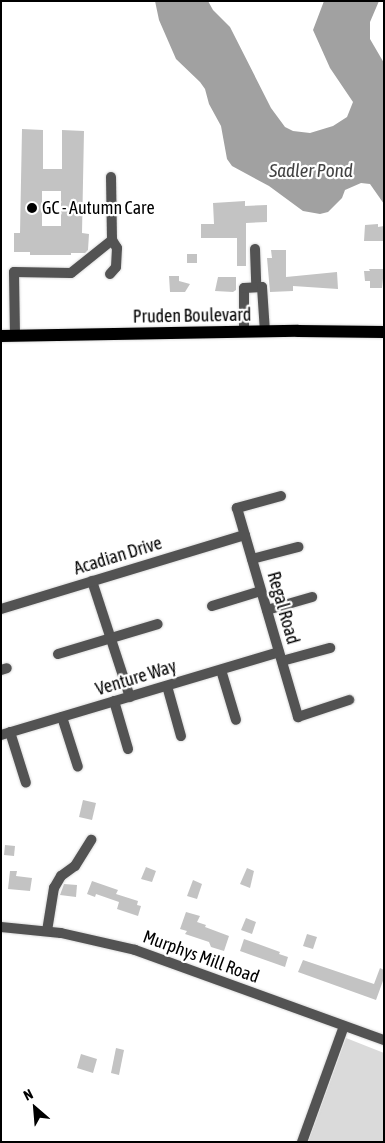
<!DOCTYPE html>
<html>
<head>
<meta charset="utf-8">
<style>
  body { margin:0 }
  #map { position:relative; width:385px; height:1143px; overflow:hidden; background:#fff; font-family:"Asap Condensed",sans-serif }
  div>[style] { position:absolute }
  .green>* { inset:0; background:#dadada }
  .water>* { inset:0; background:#a1a1a1 }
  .building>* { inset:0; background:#c3c3c3 }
  .roads { filter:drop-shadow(0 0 1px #dbdbdb) drop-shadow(0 0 1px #dbdbdb) }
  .minor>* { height:10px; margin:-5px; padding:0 5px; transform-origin:5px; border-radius:5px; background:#535353 }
  .major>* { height:12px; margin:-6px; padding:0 6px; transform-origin:6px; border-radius:6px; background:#000 }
  .dots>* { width:14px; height:14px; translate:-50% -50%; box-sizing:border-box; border:2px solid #fff; border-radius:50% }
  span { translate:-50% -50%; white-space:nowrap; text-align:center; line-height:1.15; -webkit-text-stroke:4.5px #fff; paint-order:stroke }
  .poi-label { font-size:18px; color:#000 }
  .left { translate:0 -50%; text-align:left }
  .street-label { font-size:18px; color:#000 }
  .water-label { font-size:19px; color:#424242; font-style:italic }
  .frame { position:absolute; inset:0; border:2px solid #000; pointer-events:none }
  .north { position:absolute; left:10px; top:1083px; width:50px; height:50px; -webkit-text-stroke:4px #fff; paint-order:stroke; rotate:333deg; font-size:14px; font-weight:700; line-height:20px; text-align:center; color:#000 }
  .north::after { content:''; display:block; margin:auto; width:18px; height:22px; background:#000; clip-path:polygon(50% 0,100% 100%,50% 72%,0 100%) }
</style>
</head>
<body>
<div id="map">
  <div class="green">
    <div style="clip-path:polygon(346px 1038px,384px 1053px,384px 1142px,308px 1142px)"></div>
  </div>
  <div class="water">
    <div style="clip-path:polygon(155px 1px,208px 1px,213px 10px,230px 27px,271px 108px,285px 127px,293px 131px,310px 133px,333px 126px,347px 117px,353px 102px,330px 68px,313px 30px,324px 1px,379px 1px,370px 22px,370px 39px,384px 63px,384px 204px,370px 184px,361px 183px,345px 190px,342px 198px,328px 212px,320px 214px,303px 211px,269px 186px,232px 166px,227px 159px,221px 126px,209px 104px,205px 89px,200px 82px,176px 59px,159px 20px)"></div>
  </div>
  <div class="building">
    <div style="clip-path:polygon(evenodd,22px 129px,43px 130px,43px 169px,62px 169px,62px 130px,84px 131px,82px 233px,89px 234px,88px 250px,85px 253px,71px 253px,71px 255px,30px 255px,30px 252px,14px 252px,14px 233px,20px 233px,22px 129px,42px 191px,61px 191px,61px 226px,42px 226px,42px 191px)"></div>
    <div style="clip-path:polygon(245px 201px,245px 206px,267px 205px,267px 222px,246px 223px,246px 266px,237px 266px,237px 238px,201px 238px,201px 224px,214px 224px,213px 203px)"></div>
    <div style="clip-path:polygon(378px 224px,378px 227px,384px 226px,384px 241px,364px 241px,365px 225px)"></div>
    <div style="clip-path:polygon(271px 250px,286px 250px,286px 277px,337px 272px,338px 289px,293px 286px,293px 291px,270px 292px,267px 258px,272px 258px)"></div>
    <div style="clip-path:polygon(187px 254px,197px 254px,197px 263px,187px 263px)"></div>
    <div style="clip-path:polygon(369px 269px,384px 269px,382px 288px,370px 288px,370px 281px,365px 281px,364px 271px,370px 271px)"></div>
    <div style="clip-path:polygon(169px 276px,179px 276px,179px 281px,190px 284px,185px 292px,170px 292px)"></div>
    <div style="clip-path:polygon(218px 277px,236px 277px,236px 290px,233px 292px,215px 291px)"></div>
    <div style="clip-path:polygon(83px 800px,96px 803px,92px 820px,79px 817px)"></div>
    <div style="clip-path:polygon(5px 845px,15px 846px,14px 856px,4px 855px)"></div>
    <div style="clip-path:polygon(146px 867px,156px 871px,152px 882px,141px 879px)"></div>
    <div style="clip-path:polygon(247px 868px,254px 871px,250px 888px,240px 884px)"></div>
    <div style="clip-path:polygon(10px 871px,17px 871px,16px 876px,32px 878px,30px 891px,8px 889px)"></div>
    <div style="clip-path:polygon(193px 880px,202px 884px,197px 899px,187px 896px)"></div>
    <div style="clip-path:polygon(92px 881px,118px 890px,116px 894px,138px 901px,137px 905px,141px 906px,138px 916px,117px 909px,119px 902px,96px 894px,95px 897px,87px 894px)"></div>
    <div style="clip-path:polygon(64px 884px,77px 885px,76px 897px,60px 895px)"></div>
    <div style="clip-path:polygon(186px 912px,200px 916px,197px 922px,206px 925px,205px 927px,229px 936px,224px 951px,211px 947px,209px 942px,185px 934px,187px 931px,180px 929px)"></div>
    <div style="clip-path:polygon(246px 918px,256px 922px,252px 934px,241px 930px)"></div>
    <div style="clip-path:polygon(307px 934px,317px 937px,313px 949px,303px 946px)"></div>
    <div style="clip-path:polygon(244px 939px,280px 952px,279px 954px,288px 957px,285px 967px,240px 951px)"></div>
    <div style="clip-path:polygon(303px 960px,374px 984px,380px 968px,384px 970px,384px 978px,376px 1000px,298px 972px)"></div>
    <div style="clip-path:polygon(116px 1048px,124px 1050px,119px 1075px,111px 1073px)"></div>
    <div style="clip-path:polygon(81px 1054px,97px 1059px,93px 1073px,77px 1068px)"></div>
  </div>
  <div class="roads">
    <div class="minor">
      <div style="left:255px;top:249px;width:38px;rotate:88deg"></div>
      <div style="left:110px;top:274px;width:9px;rotate:-49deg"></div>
      <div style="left:116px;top:267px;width:19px;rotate:-87deg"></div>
      <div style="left:117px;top:248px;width:9px;rotate:-122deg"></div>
      <div style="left:244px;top:332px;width:44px;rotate:-90deg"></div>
      <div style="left:244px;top:288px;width:18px;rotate:-3deg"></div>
      <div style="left:262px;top:287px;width:45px;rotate:86.2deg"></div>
      <div style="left:15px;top:336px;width:64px;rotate:-90.9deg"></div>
      <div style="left:14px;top:272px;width:57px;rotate:1deg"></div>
      <div style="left:71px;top:273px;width:53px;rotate:-38.8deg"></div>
      <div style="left:112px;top:240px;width:63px;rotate:-90.9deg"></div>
      <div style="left:281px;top:496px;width:46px;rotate:164.7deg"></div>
      <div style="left:237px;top:508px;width:218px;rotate:73.7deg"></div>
      <div style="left:298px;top:717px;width:54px;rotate:-18.4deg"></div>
      <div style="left:252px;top:559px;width:48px;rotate:-14.6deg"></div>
      <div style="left:92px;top:581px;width:122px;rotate:71.9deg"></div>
      <div style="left:212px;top:606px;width:51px;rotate:-17deg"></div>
      <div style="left:1px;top:609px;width:255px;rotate:-16.9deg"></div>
      <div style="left:267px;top:610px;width:47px;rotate:-16.1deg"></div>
      <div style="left:58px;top:654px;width:104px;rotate:-16.7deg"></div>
      <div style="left:282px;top:661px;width:50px;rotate:-15.2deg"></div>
      <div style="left:1px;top:670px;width:6px;rotate:-18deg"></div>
      <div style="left:221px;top:670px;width:52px;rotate:73.3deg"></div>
      <div style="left:167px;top:686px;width:52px;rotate:74.4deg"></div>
      <div style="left:114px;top:701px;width:50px;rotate:73.7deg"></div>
      <div style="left:62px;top:717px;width:52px;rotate:72.3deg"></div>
      <div style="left:10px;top:732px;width:53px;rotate:72.6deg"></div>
      <div style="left:1px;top:735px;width:290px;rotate:-16.6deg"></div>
      <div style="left:1px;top:927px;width:60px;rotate:5.7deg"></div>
      <div style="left:61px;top:933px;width:76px;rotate:12.9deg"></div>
      <div style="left:135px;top:950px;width:265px;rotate:19.9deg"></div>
      <div style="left:47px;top:931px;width:44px;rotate:-80.8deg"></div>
      <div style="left:54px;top:888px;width:14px;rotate:-60deg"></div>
      <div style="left:61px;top:876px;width:17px;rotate:-36deg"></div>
      <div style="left:75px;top:866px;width:31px;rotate:-58deg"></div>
      <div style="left:302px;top:1142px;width:123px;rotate:-70.1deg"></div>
    </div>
    <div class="major">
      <div style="left:1px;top:336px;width:297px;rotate:-1deg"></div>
      <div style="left:298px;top:331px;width:86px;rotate:0.7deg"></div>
    </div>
  </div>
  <div class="dots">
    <div style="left:32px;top:208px;background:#000"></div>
  </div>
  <div class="poi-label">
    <span class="left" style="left:42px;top:208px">GC - Autumn Care</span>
  </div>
  <div class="street-label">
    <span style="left:192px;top:316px;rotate:-1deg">Pruden Boulevard</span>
    <span style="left:118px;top:556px;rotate:-17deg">Acadian Drive</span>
    <span style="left:283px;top:608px;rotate:74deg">Regal Road</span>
    <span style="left:136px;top:678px;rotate:-17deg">Venture Way</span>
    <span style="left:201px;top:957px;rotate:20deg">Murphys Mill Road</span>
  </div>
  <div class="water-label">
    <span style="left:311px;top:171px">Sadler Pond</span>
  </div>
  <div class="frame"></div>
  <div class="north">N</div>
</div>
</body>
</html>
